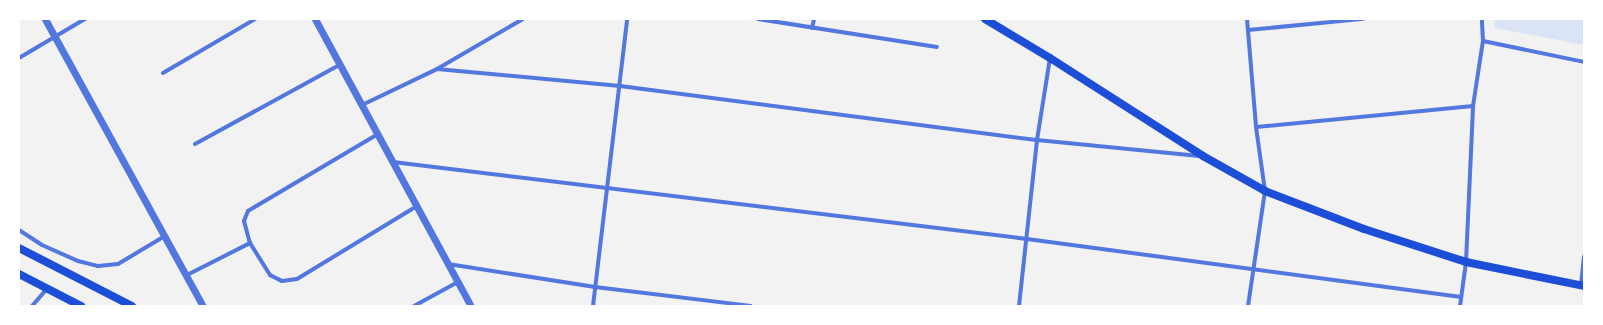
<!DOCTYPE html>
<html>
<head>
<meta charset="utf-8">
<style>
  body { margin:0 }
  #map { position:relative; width:1603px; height:325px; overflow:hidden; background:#f2f2f2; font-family:Inter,sans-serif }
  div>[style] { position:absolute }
  .green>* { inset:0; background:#dbe4f7 }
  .minor>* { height:4px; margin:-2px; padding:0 2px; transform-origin:2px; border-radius:2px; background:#5277de }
  .tertiary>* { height:7px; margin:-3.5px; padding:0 3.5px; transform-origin:3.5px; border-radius:3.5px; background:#5277de }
  .secondary>* { height:8px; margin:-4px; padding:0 4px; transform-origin:4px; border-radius:4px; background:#1d4ed8 }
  span { translate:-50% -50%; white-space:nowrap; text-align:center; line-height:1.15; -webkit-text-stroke:4px #fff; paint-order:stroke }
  .frame { position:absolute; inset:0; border:20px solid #fff; pointer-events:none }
</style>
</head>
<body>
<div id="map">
  <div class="green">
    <div style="clip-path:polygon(1494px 19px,1584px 19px,1584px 45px,1495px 28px)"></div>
  </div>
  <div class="minor">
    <div style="left:758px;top:19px;width:181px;rotate:8.9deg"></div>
    <div style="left:1247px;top:19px;width:108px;rotate:85.2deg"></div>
    <div style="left:1256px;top:127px;width:65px;rotate:82deg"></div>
    <div style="left:1265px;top:191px;width:116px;rotate:98.4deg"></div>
    <div style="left:812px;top:28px;width:9px;rotate:-77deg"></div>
    <div style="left:1248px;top:30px;width:116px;rotate:-5.5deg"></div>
    <div style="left:1483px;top:41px;width:103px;rotate:11.7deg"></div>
    <div style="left:19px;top:58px;width:77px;rotate:-30.6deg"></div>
    <div style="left:437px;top:69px;width:184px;rotate:5.3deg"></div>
    <div style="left:620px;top:86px;width:420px;rotate:7.4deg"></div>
    <div style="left:1037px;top:140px;width:163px;rotate:5.6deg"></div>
    <div style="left:163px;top:73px;width:107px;rotate:-30.4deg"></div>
    <div style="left:362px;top:105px;width:83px;rotate:-25.6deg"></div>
    <div style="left:437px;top:69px;width:99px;rotate:-30.2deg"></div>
    <div style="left:1256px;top:127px;width:218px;rotate:-5.5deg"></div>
    <div style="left:378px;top:134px;width:151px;rotate:149.4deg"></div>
    <div style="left:248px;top:211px;width:11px;rotate:112deg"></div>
    <div style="left:244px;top:221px;width:23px;rotate:75deg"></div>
    <div style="left:250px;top:243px;width:38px;rotate:58deg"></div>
    <div style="left:270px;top:275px;width:13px;rotate:27deg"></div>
    <div style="left:282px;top:281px;width:15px;rotate:-8deg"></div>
    <div style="left:297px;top:279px;width:140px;rotate:-31.3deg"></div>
    <div style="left:195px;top:144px;width:164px;rotate:-28.7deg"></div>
    <div style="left:393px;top:162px;width:639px;rotate:6.92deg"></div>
    <div style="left:1027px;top:239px;width:438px;rotate:7.6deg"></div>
    <div style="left:19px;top:230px;width:27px;rotate:33deg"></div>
    <div style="left:42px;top:245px;width:39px;rotate:24deg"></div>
    <div style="left:78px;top:261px;width:21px;rotate:14deg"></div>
    <div style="left:98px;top:266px;width:20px;rotate:-6deg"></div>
    <div style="left:118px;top:264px;width:55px;rotate:-30.8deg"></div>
    <div style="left:448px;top:264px;width:149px;rotate:8.9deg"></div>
    <div style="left:595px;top:287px;width:157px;rotate:6.9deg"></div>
    <div style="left:187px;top:275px;width:71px;rotate:-26.9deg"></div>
    <div style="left:1581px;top:285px;width:29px;rotate:-84deg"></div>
    <div style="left:32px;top:306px;width:23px;rotate:-49deg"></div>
    <div style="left:414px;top:306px;width:50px;rotate:-28.6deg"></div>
    <div style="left:593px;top:306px;width:289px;rotate:-83.2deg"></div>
    <div style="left:1019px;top:306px;width:167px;rotate:-83.8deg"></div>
    <div style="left:1037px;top:140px;width:83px;rotate:-81deg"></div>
    <div style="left:1460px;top:306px;width:44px;rotate:-82.2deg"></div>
    <div style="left:1466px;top:262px;width:156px;rotate:-87.4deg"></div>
    <div style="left:1473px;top:106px;width:66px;rotate:-81.3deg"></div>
    <div style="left:1483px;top:41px;width:22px;rotate:-93deg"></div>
  </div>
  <div class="tertiary">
    <div style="left:45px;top:19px;width:328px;rotate:61.2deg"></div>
    <div style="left:315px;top:19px;width:327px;rotate:61.5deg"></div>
  </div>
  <div class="secondary">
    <div style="left:985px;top:19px;width:76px;rotate:31deg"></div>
    <div style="left:1050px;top:58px;width:182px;rotate:32.6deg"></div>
    <div style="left:1203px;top:156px;width:71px;rotate:29.4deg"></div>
    <div style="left:1265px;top:191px;width:106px;rotate:21deg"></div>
    <div style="left:1364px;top:229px;width:107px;rotate:17.9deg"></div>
    <div style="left:1466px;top:262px;width:120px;rotate:11.5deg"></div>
    <div style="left:19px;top:248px;width:127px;rotate:27.2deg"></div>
    <div style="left:19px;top:274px;width:70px;rotate:27.3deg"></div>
  </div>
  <div class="frame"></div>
</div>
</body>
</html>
